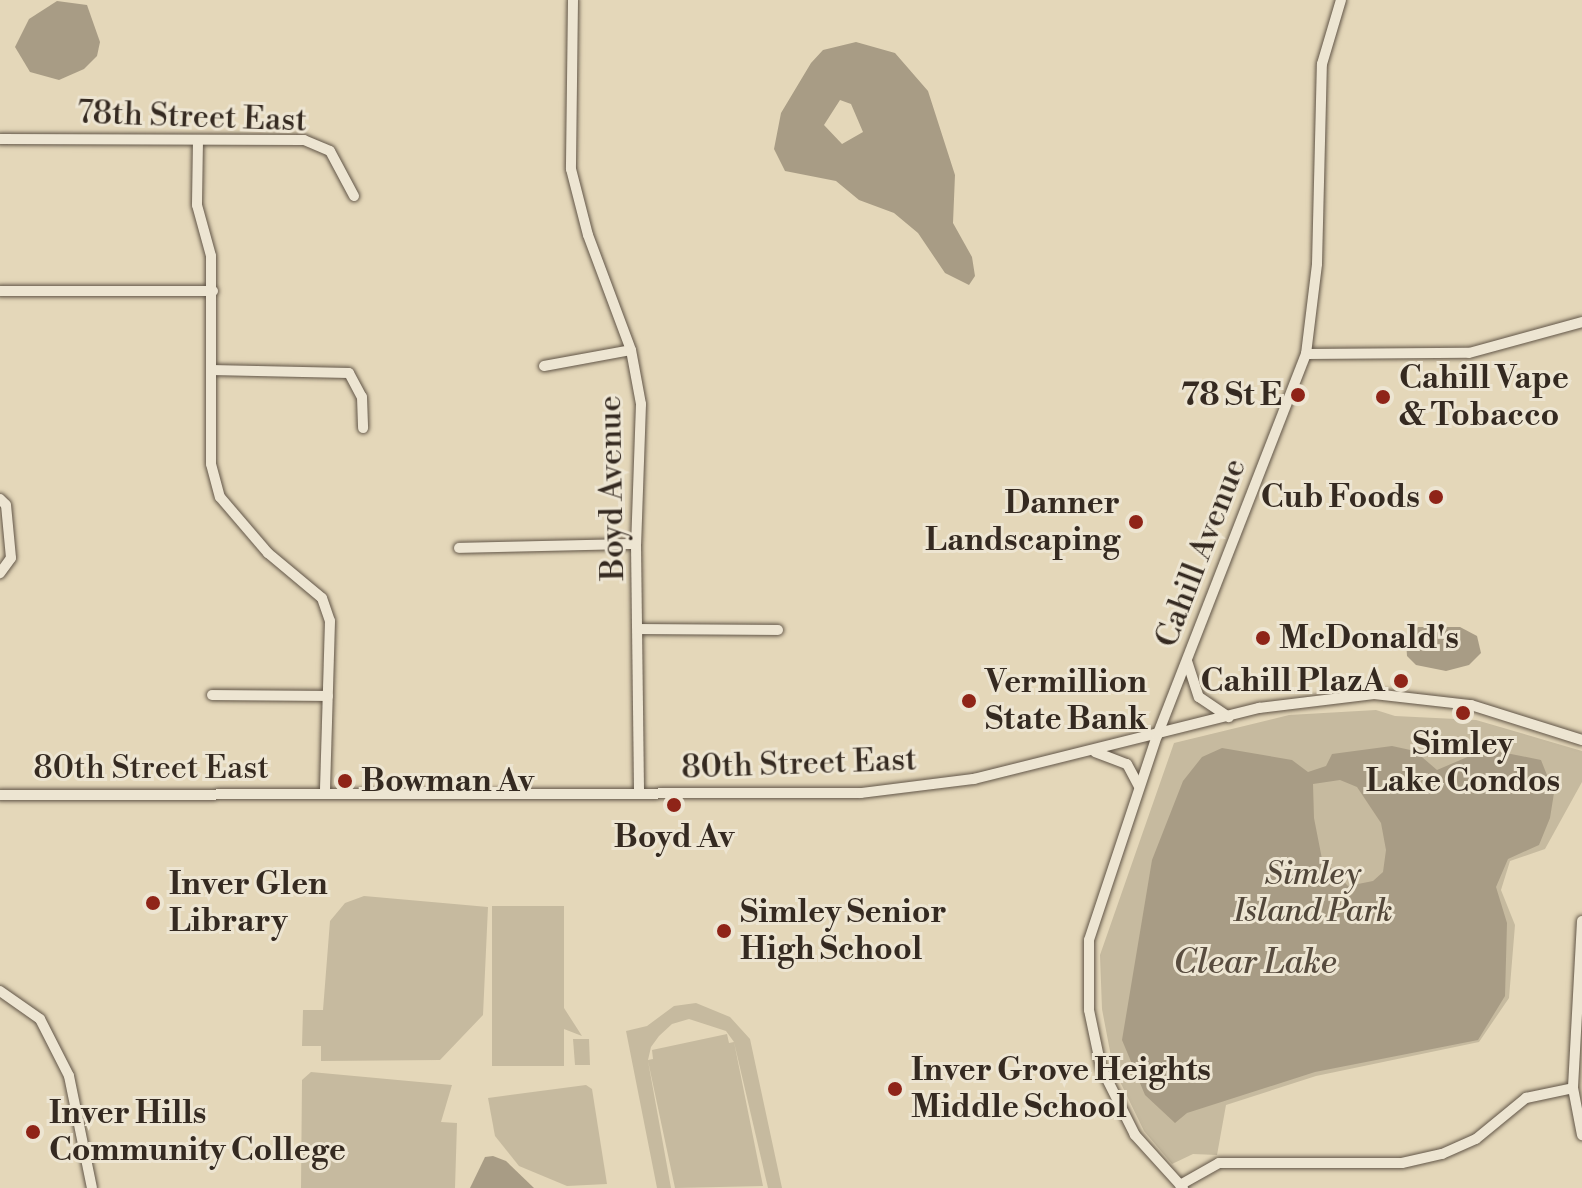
<!DOCTYPE html>
<html>
<head>
<meta charset="utf-8">
<style>
  body { margin:0 }
  #map { position:relative; width:1582px; height:1188px; overflow:hidden; background:#e4d7b9; font-family:"Libre Bodoni",serif }
  div>[style] { position:absolute }
  .green>* { inset:0; background:#c6ba9f }
  .water>* { inset:0; background:#a89c85 }
  .roads { filter:drop-shadow(0 0 2px #615547) drop-shadow(0 0 2px #615547) }
  .minor>* { height:10px; margin:-5px; padding:0 5px; transform-origin:5px; border-radius:5px; background:#ede5d2 }
  .dots>* { width:22px; height:22px; translate:-50% -50%; box-sizing:border-box; border:4px solid #ede5d2; border-radius:50% }
  span { translate:-50% -50%; white-space:nowrap; text-align:center; line-height:1.15; -webkit-text-stroke:6px #ede5d2; paint-order:stroke }
  .street-label { font-size:32px; color:#352a21 }
  .poi-label { font-size:32px; color:#352a21; font-weight:700 }
  .left { translate:0 -50%; text-align:left }
  .right { translate:-100% -50%; text-align:right }
  .park-label { font-size:32px; color:#52473a; font-style:italic }
  .water-label { font-size:34px; color:#584c3f; font-style:italic }
</style>
</head>
<body>
<div id="map">
  <div class="green">
    <div style="clip-path:polygon(1376px 710px,1395px 716px,1476px 720px,1582px 751px,1582px 782px,1545px 849px,1510px 861px,1501px 890px,1515px 925px,1509px 998px,1479px 1042px,1316px 1076px,1226px 1105px,1217px 1155px,1193px 1154px,1172px 1164px,1144px 1131px,1113px 1067px,1102px 1009px,1100px 955px,1174px 743px,1289px 715px)"></div>
    <div style="clip-path:polygon(364px 896px,488px 907px,483px 1015px,440px 1060px,321px 1061px,321px 1046px,302px 1046px,303px 1010px,323px 1010px,330px 921px,345px 903px)"></div>
    <div style="clip-path:polygon(492px 906px,564px 906px,564px 1008px,582px 1036px,564px 1029px,564px 1066px,492px 1066px)"></div>
    <div style="clip-path:polygon(evenodd,696px 1003px,730px 1017px,750px 1039px,782px 1188px,768px 1188px,734px 1042px,763px 1186px,675px 1188px,648px 1061px,671px 1188px,657px 1188px,626px 1031px,647px 1026px,674px 1006px,696px 1003px,689px 1019px,726px 1031px,734px 1042px,729px 1043px,727px 1034px,652px 1050px,653px 1059px,648px 1060px,651px 1047px,659px 1036px,672px 1024px,689px 1019px)"></div>
    <div style="clip-path:polygon(573px 1039px,589px 1039px,590px 1065px,575px 1065px)"></div>
    <div style="clip-path:polygon(311px 1072px,452px 1085px,441px 1122px,457px 1123px,455px 1188px,301px 1188px,302px 1080px)"></div>
    <div style="clip-path:polygon(586px 1085px,592px 1089px,607px 1184px,567px 1186px,519px 1166px,495px 1136px,488px 1098px)"></div>
  </div>
  <div class="water">
    <div style="clip-path:polygon(57px 1px,87px 5px,100px 42px,97px 56px,84px 69px,59px 80px,30px 72px,15px 47px,29px 19px)"></div>
    <div style="clip-path:polygon(evenodd,856px 42px,895px 53px,928px 91px,955px 175px,953px 223px,972px 257px,975px 276px,969px 285px,945px 273px,918px 233px,894px 213px,859px 200px,836px 181px,785px 171px,774px 149px,781px 113px,811px 63px,823px 50px,856px 42px,840px 100px,851px 104px,863px 132px,842px 144px,824px 125px,840px 100px)"></div>
    <div style="clip-path:polygon(1418px 627px,1460px 627px,1477px 636px,1481px 653px,1469px 665px,1446px 671px,1416px 665px,1407px 656px,1406px 639px)"></div>
    <div style="clip-path:polygon(evenodd,1392px 746px,1415px 751px,1437px 770px,1486px 749px,1541px 760px,1554px 793px,1550px 818px,1539px 845px,1508px 859px,1496px 887px,1507px 923px,1505px 996px,1478px 1040px,1315px 1072px,1187px 1113px,1175px 1123px,1145px 1095px,1122px 1040px,1152px 860px,1183px 781px,1202px 757px,1222px 748px,1292px 760px,1308px 772px,1326px 766px,1332px 754px,1392px 746px,1340px 780px,1357px 787px,1381px 823px,1386px 850px,1383px 872px,1373px 881px,1348px 886px,1322px 859px,1314px 818px,1313px 784px,1340px 780px)"></div>
    <div style="clip-path:polygon(493px 1156px,506px 1161px,534px 1188px,470px 1188px,485px 1157px)"></div>
  </div>
  <div class="roads">
    <div class="minor">
      <div style="left:573px;top:0;width:169px;rotate:90.7deg"></div>
      <div style="left:571px;top:169px;width:68px;rotate:75.6deg"></div>
      <div style="left:588px;top:235px;width:123px;rotate:69.5deg"></div>
      <div style="left:631px;top:350px;width:55px;rotate:79.5deg"></div>
      <div style="left:641px;top:404px;width:140px;rotate:92deg"></div>
      <div style="left:636px;top:544px;width:250px;rotate:89.3deg"></div>
      <div style="left:0;top:139px;width:304px;rotate:0.2deg"></div>
      <div style="left:304px;top:140px;width:28px;rotate:23deg"></div>
      <div style="left:330px;top:151px;width:51px;rotate:61.9deg"></div>
      <div style="left:198px;top:140px;width:65px;rotate:90.9deg"></div>
      <div style="left:197px;top:205px;width:53px;rotate:74.6deg"></div>
      <div style="left:211px;top:256px;width:208px;rotate:90deg"></div>
      <div style="left:211px;top:464px;width:34px;rotate:75deg"></div>
      <div style="left:220px;top:497px;width:74px;rotate:49.4deg"></div>
      <div style="left:268px;top:553px;width:70px;rotate:39.8deg"></div>
      <div style="left:322px;top:598px;width:24px;rotate:71deg"></div>
      <div style="left:330px;top:621px;width:172px;rotate:91.7deg"></div>
      <div style="left:0;top:291px;width:213px"></div>
      <div style="left:1306px;top:354px;width:163px;rotate:-0.4deg"></div>
      <div style="left:1469px;top:353px;width:117px;rotate:-15.3deg"></div>
      <div style="left:544px;top:366px;width:88px;rotate:-10.4deg"></div>
      <div style="left:211px;top:370px;width:138px;rotate:1.2deg"></div>
      <div style="left:349px;top:373px;width:27px;rotate:62deg"></div>
      <div style="left:362px;top:397px;width:31px;rotate:88deg"></div>
      <div style="left:0;top:499px;width:8px;rotate:45deg"></div>
      <div style="left:6px;top:505px;width:53px;rotate:84.6deg"></div>
      <div style="left:11px;top:558px;width:19px;rotate:126deg"></div>
      <div style="left:459px;top:548px;width:177px;rotate:-1.3deg"></div>
      <div style="left:640px;top:629px;width:138px;rotate:0.4deg"></div>
      <div style="left:1187px;top:661px;width:38px;rotate:72deg"></div>
      <div style="left:1199px;top:697px;width:36px;rotate:34deg"></div>
      <div style="left:212px;top:695px;width:116px;rotate:0.5deg"></div>
      <div style="left:1095px;top:752px;width:34px;rotate:21deg"></div>
      <div style="left:1127px;top:764px;width:26px;rotate:62deg"></div>
      <div style="left:0;top:795px;width:861px;rotate:-0.13deg"></div>
      <div style="left:861px;top:793px;width:114px;rotate:-7.1deg"></div>
      <div style="left:974px;top:779px;width:294px;rotate:-14deg"></div>
      <div style="left:1259px;top:708px;width:116px;rotate:-6.9deg"></div>
      <div style="left:1374px;top:694px;width:98px;rotate:6.5deg"></div>
      <div style="left:1471px;top:705px;width:116px;rotate:17.5deg"></div>
      <div style="left:1582px;top:921px;width:167px;rotate:93.1deg"></div>
      <div style="left:1573px;top:1088px;width:48px;rotate:79.2deg"></div>
      <div style="left:0;top:991px;width:49px;rotate:35deg"></div>
      <div style="left:40px;top:1019px;width:64px;rotate:63deg"></div>
      <div style="left:69px;top:1076px;width:114px;rotate:78.4deg"></div>
      <div style="left:1180px;top:1185px;width:45px;rotate:-29.4deg"></div>
      <div style="left:1219px;top:1163px;width:183px"></div>
      <div style="left:1402px;top:1163px;width:41px;rotate:-12.7deg"></div>
      <div style="left:1442px;top:1154px;width:37px;rotate:-24deg"></div>
      <div style="left:1476px;top:1139px;width:65px;rotate:-39.4deg"></div>
      <div style="left:1526px;top:1098px;width:48px;rotate:-12deg"></div>
      <div style="left:1183px;top:1188px;width:72px;rotate:-132.2deg"></div>
      <div style="left:1135px;top:1135px;width:76px;rotate:-116.6deg"></div>
      <div style="left:1101px;top:1067px;width:58px;rotate:-101.9deg"></div>
      <div style="left:1089px;top:1010px;width:70px;rotate:-90deg"></div>
      <div style="left:1089px;top:940px;width:215px;rotate:-71.6deg"></div>
      <div style="left:1157px;top:736px;width:410px;rotate:-68.7deg"></div>
      <div style="left:1306px;top:354px;width:91px;rotate:-83deg"></div>
      <div style="left:1317px;top:264px;width:200px;rotate:-88.6deg"></div>
      <div style="left:1322px;top:64px;width:67px;rotate:-73.5deg"></div>
    </div>
  </div>
  <div class="dots">
    <div style="left:1298px;top:395px;background:#8f2418"></div>
    <div style="left:1383px;top:397px;background:#8f2418"></div>
    <div style="left:1436px;top:497px;background:#8f2418"></div>
    <div style="left:1136px;top:522px;background:#8f2418"></div>
    <div style="left:1263px;top:638px;background:#8f2418"></div>
    <div style="left:1401px;top:681px;background:#8f2418"></div>
    <div style="left:969px;top:701px;background:#8f2418"></div>
    <div style="left:1463px;top:713px;background:#8f2418"></div>
    <div style="left:345px;top:781px;background:#8f2418"></div>
    <div style="left:674px;top:805px;background:#8f2418"></div>
    <div style="left:153px;top:903px;background:#8f2418"></div>
    <div style="left:724px;top:931px;background:#8f2418"></div>
    <div style="left:895px;top:1089px;background:#8f2418"></div>
    <div style="left:33px;top:1132px;background:#8f2418"></div>
  </div>
  <div class="street-label">
    <span style="left:192px;top:117px;rotate:2deg">78th Street East</span>
    <span style="left:612px;top:488px;rotate:-91deg">Boyd Avenue</span>
    <span style="left:1201px;top:553px;rotate:-69deg">Cahill Avenue</span>
    <span style="left:799px;top:764px;rotate:-2deg">80th Street East</span>
    <span style="left:151px;top:768px">80th Street East</span>
  </div>
  <div class="poi-label">
    <span class="left" style="left:1399px;top:397px">Cahill Vape<br>&amp; Tobacco</span>
    <span class="right" style="left:1282px;top:395px">78 St E</span>
    <span class="right" style="left:1420px;top:497px">Cub Foods</span>
    <span class="right" style="left:1120px;top:522px">Danner<br>Landscaping</span>
    <span class="left" style="left:1279px;top:638px">McDonald's</span>
    <span class="right" style="left:1385px;top:681px">Cahill PlazA</span>
    <span class="left" style="left:985px;top:701px">Vermillion<br>State Bank</span>
    <span style="left:1463px;top:763px">Simley<br>Lake Condos</span>
    <span class="left" style="left:361px;top:781px">Bowman Av</span>
    <span style="left:674px;top:837px">Boyd Av</span>
    <span class="left" style="left:169px;top:903px">Inver Glen<br>Library</span>
    <span class="left" style="left:740px;top:931px">Simley Senior<br>High School</span>
    <span class="left" style="left:911px;top:1089px">Inver Grove Heights<br>Middle School</span>
    <span class="left" style="left:49px;top:1132px">Inver Hills<br>Community College</span>
  </div>
  <div class="park-label">
    <span style="left:1313px;top:893px">Simley<br>Island Park</span>
  </div>
  <div class="water-label">
    <span style="left:1255px;top:964px">Clear Lake</span>
  </div>
</div>
</body>
</html>
